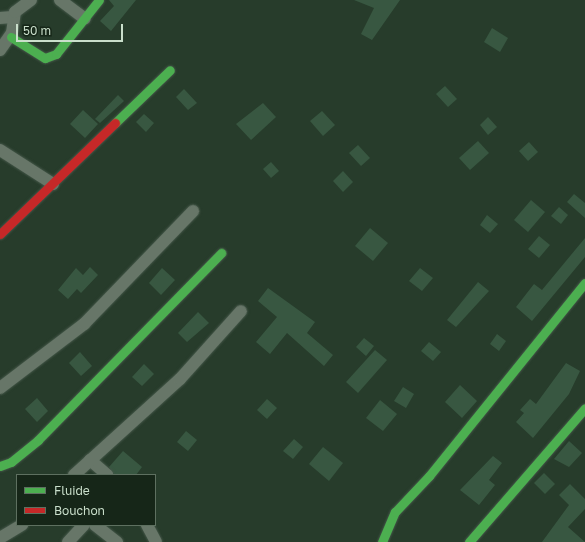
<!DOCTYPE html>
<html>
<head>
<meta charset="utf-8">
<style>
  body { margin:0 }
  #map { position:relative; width:585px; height:542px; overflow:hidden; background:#273c2b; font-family:"Golos Text",sans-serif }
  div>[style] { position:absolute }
  .building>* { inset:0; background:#385741 }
  .roads { filter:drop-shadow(0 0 1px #445648) drop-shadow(0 0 1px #445648) }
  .street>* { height:12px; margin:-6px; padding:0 6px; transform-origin:6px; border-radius:6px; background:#677668 }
  .fast>* { height:9px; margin:-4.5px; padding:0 4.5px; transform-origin:4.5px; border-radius:4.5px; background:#4caf50 }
  .jam>* { height:9px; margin:-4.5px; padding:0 4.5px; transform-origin:4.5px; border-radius:4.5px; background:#c62828 }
  span { translate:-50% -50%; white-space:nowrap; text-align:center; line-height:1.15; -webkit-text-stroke:4px #162618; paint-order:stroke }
  .legend { position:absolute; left:16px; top:474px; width:140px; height:52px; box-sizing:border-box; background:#162618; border:1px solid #5e7060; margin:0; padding:5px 7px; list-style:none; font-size:12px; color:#cadfcb }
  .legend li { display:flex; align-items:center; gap:8px; height:20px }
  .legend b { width:20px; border:1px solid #5e7060 }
  .scale { position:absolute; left:16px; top:24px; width:107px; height:18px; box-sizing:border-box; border:2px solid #cadfcb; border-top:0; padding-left:5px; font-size:12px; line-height:14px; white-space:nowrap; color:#cadfcb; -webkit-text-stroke:3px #162618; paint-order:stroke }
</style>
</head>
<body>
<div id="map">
  <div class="building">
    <div style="clip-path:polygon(109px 0,136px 0,111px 31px,100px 21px,114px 6px)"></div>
    <div style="clip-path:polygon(354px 0,400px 0,372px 40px,361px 34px,374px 8px)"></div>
    <div style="clip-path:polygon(492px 28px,508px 38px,500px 52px,484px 42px)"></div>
    <div style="clip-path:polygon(445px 86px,457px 99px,448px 107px,436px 94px)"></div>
    <div style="clip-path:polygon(184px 89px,197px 103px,188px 110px,176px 97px)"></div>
    <div style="clip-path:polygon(118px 95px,124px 101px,100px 123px,95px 119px)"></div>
    <div style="clip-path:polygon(263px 103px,276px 117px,251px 140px,236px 124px)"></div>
    <div style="clip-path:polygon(83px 110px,98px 124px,85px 138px,70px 124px)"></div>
    <div style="clip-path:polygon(322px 111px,335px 125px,323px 136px,310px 121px)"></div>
    <div style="clip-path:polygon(144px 114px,154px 123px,146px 132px,136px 122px)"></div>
    <div style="clip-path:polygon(488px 117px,497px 127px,488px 135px,480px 125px)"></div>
    <div style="clip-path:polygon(478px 141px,489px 153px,470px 170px,459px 158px)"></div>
    <div style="clip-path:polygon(529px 142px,538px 152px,528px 161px,519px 151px)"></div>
    <div style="clip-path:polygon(358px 145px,370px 158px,361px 166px,349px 153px)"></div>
    <div style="clip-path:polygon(271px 162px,279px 171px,271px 178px,263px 169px)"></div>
    <div style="clip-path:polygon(343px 171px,353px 182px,343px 192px,333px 181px)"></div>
    <div style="clip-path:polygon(574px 194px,585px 203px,585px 218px,567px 202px)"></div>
    <div style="clip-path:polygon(531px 200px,545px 212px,528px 232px,514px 220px)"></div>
    <div style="clip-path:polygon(559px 207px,568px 215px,561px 224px,551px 216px)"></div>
    <div style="clip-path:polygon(487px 215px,498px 224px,490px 233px,480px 225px)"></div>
    <div style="clip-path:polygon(370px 228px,388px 243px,373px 261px,355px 246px)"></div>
    <div style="clip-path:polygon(539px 236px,550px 245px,539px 258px,528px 249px)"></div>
    <div style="clip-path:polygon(585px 238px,585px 257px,532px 321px,516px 307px,534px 284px,542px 290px)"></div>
    <div style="clip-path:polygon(90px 267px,98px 275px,81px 293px,77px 289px,68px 299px,58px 290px,76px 268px,83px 275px)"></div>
    <div style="clip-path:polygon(162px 268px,175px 280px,161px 295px,149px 283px)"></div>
    <div style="clip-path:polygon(420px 268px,433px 278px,422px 291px,409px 281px)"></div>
    <div style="clip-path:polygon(478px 282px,489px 291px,456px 327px,447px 320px)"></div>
    <div style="clip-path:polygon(268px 288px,315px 322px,307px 333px,333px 355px,324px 366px,287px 333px,270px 354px,256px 342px,277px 317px,258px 301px)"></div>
    <div style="clip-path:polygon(198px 312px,209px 323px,187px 342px,178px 333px)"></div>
    <div style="clip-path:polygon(497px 334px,506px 341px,499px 351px,490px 344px)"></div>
    <div style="clip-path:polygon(364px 338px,374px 346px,366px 356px,356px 347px)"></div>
    <div style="clip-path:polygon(429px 342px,441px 352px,433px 361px,421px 351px)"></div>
    <div style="clip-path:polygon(375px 350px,387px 360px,358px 393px,346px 382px)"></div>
    <div style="clip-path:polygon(80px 352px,92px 366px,81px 376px,69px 363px)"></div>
    <div style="clip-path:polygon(566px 363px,580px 371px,569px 394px,533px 438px,516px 422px,524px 413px,520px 410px,530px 399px,536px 404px)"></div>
    <div style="clip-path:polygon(144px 364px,154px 374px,142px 386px,132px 377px)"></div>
    <div style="clip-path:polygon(460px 385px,477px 401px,462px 418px,445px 402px)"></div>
    <div style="clip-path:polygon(403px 387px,414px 394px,406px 408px,394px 401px)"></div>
    <div style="clip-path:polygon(37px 398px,48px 411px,37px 422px,25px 409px)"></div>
    <div style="clip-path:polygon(267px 399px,277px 408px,267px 419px,257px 410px)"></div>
    <div style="clip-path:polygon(380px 400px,397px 414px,383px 431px,366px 418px)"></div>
    <div style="clip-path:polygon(186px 431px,197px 440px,188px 451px,177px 442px)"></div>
    <div style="clip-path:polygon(294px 439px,303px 447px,293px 459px,283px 451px)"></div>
    <div style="clip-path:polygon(569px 441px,582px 453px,569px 467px,554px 459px)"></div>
    <div style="clip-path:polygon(323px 447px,343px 463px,329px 481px,309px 464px)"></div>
    <div style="clip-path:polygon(123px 451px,142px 467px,136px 475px,114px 475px,109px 467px)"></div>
    <div style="clip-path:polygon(493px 456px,502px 463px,489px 480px,495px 485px,479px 505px,460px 490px)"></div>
    <div style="clip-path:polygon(544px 473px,555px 484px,545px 494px,534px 483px)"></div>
    <div style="clip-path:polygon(570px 484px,585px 499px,585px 509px,568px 527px,585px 542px,542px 542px,569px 505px,559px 495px)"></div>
  </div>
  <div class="roads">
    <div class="street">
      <div style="left:60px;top:0;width:31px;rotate:37deg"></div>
      <div style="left:0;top:18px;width:12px;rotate:-5deg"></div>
      <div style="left:0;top:50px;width:21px;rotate:-55deg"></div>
      <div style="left:12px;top:33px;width:21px;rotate:-82deg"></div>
      <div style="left:15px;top:12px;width:20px;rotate:-37deg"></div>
      <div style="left:0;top:150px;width:63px;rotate:32.7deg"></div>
      <div style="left:0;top:388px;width:106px;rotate:-37.3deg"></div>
      <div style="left:84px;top:324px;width:157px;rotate:-46deg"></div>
      <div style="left:90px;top:460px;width:23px;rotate:41deg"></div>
      <div style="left:74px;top:475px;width:143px;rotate:-42.2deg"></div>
      <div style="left:180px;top:379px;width:91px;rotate:-48.1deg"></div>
      <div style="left:95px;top:525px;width:28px;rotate:38deg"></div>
      <div style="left:147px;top:525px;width:19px;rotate:62deg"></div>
      <div style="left:0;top:538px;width:26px;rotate:-31deg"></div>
      <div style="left:68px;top:542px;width:23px;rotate:-47deg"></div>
    </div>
    <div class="fast">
      <div style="left:11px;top:37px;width:40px;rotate:32deg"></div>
      <div style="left:45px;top:58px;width:12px;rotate:-20deg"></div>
      <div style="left:56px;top:54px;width:69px;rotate:-51.5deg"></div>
      <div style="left:115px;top:123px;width:76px;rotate:-43.9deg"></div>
      <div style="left:0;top:466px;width:12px;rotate:-20deg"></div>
      <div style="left:11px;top:462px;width:35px;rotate:-39deg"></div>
      <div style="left:38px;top:440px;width:262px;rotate:-45.6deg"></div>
      <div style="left:382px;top:542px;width:33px;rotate:-67deg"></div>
      <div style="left:395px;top:512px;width:50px;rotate:-46.6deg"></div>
      <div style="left:429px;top:476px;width:248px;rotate:-51.1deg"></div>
      <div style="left:469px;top:542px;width:177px;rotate:-49.1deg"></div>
    </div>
    <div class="jam">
      <div style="left:0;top:234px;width:160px;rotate:-44deg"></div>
    </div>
  </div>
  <ul class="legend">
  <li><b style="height:5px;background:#4caf50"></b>Fluide</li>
  <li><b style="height:5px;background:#c62828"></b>Bouchon</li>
  </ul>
  <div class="scale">50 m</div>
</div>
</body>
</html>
